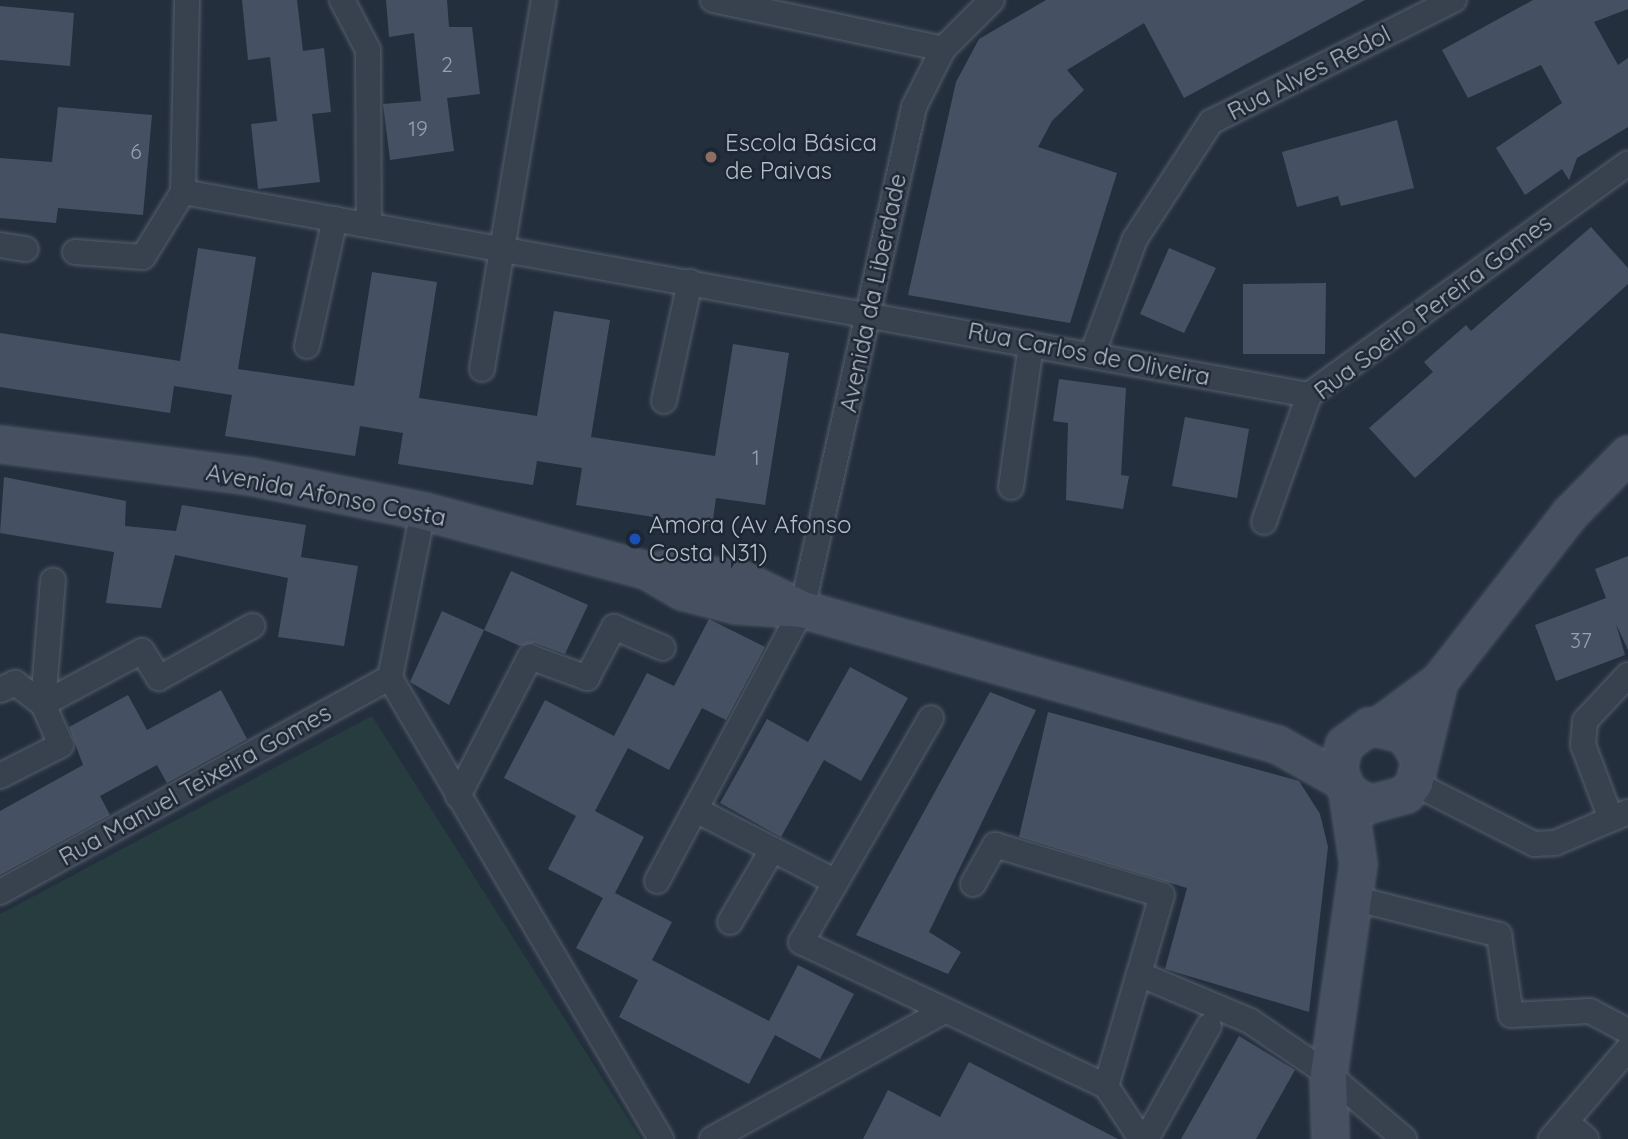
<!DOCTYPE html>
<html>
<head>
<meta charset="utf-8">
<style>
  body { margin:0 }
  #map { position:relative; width:1628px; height:1139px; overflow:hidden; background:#242f3e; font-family:Quicksand,sans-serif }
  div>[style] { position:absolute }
  .green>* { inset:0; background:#263c3f }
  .building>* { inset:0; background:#455162 }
  .roads { filter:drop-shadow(0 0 2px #565f6c) drop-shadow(0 0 2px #565f6c) }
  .street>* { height:24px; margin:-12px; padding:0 12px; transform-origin:12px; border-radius:12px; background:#38414e }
  .secondary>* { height:35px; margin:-17.5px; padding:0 17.5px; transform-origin:17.5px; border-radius:17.5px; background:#465061 }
  .dots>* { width:19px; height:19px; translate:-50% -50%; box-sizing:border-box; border:4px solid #1d2633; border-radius:50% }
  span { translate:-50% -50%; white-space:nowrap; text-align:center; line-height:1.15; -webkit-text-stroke:5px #1d2633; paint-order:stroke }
  .number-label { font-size:21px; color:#98a1af }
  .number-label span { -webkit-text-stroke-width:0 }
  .street-label { font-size:24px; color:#b4bcc9 }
  .poi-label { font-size:24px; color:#b4bcc9 }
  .left { translate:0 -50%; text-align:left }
</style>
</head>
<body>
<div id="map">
  <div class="green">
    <div style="clip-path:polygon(372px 716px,641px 1139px,0 1139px,0 914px)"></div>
  </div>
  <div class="building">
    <div style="clip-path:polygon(242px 0,297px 0,303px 51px,324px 48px,331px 112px,312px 114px,320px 182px,258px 189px,251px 124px,277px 121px,270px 57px,248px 60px)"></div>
    <div style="clip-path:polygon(386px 0,447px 0,449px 27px,472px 27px,480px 94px,447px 98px,454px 151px,390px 160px,383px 104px,421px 101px,414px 33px,389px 37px)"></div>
    <div style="clip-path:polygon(1046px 0,1365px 0,1184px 98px,1144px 23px,1067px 70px,1084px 90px,1052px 121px,1038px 147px,1117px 173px,1070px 323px,908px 295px,956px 82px,979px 39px)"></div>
    <div style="clip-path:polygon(1533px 0,1628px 0,1628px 9px,1594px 22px,1618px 65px,1628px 58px,1628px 127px,1577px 158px,1569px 180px,1562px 169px,1525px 195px,1496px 148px,1562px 103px,1541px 65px,1468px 98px,1442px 50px)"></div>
    <div style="clip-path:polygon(0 6px,74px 13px,70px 66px,0 60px)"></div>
    <div style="clip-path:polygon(58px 107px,152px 115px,143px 215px,58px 208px,56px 223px,0 218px,0 158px,52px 162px)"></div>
    <div style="clip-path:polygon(1397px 120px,1414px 188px,1341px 206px,1338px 196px,1297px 207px,1282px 152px)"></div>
    <div style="clip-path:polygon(1591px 227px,1628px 268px,1628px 284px,1415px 478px,1369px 428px,1433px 372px,1424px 362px,1466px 325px,1471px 331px)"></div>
    <div style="clip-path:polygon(198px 248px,256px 257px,238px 369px,354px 386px,372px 272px,437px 282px,419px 398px,537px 416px,554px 311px,610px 320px,591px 437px,715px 456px,733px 344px,789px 353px,765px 505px,716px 498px,712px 526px,576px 505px,582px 468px,537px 461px,533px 485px,398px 464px,403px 433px,360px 426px,355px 456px,225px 436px,232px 395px,174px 386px,170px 413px,0 387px,0 333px,180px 361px)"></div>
    <div style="clip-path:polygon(1169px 248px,1216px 268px,1184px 333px,1140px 314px)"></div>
    <div style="clip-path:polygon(1326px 283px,1325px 354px,1243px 354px,1243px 284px)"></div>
    <div style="clip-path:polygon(1059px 379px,1126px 388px,1121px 475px,1129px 476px,1123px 509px,1066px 500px,1068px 423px,1053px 421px)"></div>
    <div style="clip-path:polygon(1185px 417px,1249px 429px,1237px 498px,1172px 486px)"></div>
    <div style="clip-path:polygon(4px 477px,126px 501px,125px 526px,176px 531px,182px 505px,306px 525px,301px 557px,358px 566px,344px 646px,278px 637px,288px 578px,175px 555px,161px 608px,106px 603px,114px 552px,0 533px)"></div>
    <div style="clip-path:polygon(1628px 556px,1628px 650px,1616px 624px,1625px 655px,1556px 681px,1535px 625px,1606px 598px,1595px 569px)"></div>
    <div style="clip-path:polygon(511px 571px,588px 605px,565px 654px,535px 643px,520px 646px,484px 630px)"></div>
    <div style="clip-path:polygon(442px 611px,484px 630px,449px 705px,410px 682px)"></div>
    <div style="clip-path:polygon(709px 619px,765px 647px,726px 720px,702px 708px,669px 770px,628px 748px,595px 811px,644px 837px,615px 893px,672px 922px,652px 960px,769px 1021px,798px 965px,854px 994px,820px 1059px,775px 1035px,749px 1084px,619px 1017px,638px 980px,576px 948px,603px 898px,548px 869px,576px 816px,504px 778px,545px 700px,614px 736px,647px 673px,674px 686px)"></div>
    <div style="clip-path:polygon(850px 667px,908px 698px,861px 781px,824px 760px,781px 837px,720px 803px,767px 719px,808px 742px)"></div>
    <div style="clip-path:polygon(221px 690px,247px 739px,167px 783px,157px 765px,100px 796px,110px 815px,0 875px,0 811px,83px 765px,69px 727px,128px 695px,147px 730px)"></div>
    <div style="clip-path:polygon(990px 692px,1036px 710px,929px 932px,961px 952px,948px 974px,856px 935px)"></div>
    <div style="clip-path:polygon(1048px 712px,1299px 781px,1320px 814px,1328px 847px,1309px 1012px,1165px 969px,1187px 888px,1019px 837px)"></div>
    <div style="clip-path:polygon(1239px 1036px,1295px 1070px,1256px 1139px,1181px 1139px)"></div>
    <div style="clip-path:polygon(969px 1062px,1118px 1139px,863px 1139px,888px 1090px,940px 1117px)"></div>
  </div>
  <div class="roads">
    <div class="street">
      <div style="left:342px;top:0;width:56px;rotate:62.5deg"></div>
      <div style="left:368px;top:50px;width:175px;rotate:89.7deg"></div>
      <div style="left:713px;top:0;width:235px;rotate:12deg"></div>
      <div style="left:183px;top:192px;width:192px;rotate:-88.8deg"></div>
      <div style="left:0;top:245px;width:26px;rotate:9deg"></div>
      <div style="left:75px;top:252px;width:68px;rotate:4.2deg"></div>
      <div style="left:143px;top:257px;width:76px;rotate:-58.4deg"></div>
      <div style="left:183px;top:192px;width:1144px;rotate:10.22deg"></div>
      <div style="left:307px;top:346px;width:130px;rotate:-77.6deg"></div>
      <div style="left:1092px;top:355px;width:124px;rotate:-69.7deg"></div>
      <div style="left:1135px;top:239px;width:140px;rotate:-57deg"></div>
      <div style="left:1211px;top:122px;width:272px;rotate:-26.7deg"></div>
      <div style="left:482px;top:369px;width:374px;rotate:-80.5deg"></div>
      <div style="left:664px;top:401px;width:122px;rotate:-77.7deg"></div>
      <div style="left:1011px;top:487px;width:144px;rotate:-82deg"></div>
      <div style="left:423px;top:511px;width:170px;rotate:101.2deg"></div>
      <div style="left:390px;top:678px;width:535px;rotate:59.55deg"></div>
      <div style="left:1264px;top:522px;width:135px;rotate:-70.5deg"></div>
      <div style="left:1309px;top:395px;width:394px;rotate:-36deg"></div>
      <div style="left:0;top:690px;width:17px;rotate:-25deg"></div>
      <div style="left:15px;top:683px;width:35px;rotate:37deg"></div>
      <div style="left:43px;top:704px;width:124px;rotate:-85.4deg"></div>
      <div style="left:931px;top:718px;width:259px;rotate:120.1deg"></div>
      <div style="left:801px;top:942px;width:337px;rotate:25.3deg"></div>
      <div style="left:1106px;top:1086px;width:64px;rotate:56.6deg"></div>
      <div style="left:0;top:776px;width:68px;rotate:-26.9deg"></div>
      <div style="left:61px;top:745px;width:45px;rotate:-113.7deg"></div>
      <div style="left:43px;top:704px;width:112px;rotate:-28.2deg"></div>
      <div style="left:142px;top:651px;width:32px;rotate:58deg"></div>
      <div style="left:159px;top:678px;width:107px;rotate:-29.2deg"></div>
      <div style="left:1414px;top:783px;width:135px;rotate:26.9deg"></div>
      <div style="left:1534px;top:844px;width:21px;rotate:-3deg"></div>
      <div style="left:1555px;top:843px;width:79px;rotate:-23deg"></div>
      <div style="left:458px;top:796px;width:157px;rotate:-62.6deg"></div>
      <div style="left:530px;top:657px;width:61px;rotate:20.2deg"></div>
      <div style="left:587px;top:678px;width:58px;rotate:-62.1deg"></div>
      <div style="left:614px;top:627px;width:53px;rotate:23.2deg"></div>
      <div style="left:696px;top:810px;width:157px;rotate:27.2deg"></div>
      <div style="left:1611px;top:819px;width:79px;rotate:-110.7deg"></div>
      <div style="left:1583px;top:745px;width:24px;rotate:-85deg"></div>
      <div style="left:1585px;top:721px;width:63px;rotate:-46.9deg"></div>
      <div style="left:657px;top:881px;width:308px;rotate:-61.9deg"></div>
      <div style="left:802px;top:609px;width:514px;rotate:-77.42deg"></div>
      <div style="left:914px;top:107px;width:65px;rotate:-63.4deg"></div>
      <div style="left:943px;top:49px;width:69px;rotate:-45deg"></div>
      <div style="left:973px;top:884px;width:45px;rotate:-60.6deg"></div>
      <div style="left:995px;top:845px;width:174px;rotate:16.7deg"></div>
      <div style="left:1162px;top:895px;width:199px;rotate:106.3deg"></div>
      <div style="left:0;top:892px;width:445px;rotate:-28.8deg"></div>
      <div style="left:1353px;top:898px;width:151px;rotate:14.2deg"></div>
      <div style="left:1499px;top:935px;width:81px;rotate:81.5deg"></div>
      <div style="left:1511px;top:1015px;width:79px;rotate:-2.9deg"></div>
      <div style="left:1590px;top:1011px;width:43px;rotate:27.8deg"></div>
      <div style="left:730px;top:922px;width:83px;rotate:-59.7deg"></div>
      <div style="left:1139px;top:974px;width:121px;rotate:22.9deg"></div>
      <div style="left:1250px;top:1021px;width:94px;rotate:34.2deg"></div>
      <div style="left:1328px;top:1074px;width:100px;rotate:40.5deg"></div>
      <div style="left:1566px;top:1122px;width:26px;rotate:40deg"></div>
      <div style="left:712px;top:1139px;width:263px;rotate:-28.9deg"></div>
      <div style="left:1146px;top:1139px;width:129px;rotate:-60.9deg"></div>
      <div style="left:1551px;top:1139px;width:118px;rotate:-49.5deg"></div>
    </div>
    <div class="secondary">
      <div style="left:0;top:444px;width:252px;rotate:7.3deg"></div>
      <div style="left:250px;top:476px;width:177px;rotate:11.4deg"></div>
      <div style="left:423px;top:511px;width:231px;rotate:14.8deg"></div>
      <div style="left:646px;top:570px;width:42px;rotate:30.3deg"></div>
      <div style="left:682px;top:591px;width:56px;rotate:14.5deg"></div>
      <div style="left:736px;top:605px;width:66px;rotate:3.5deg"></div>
      <div style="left:663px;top:569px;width:79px;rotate:7.3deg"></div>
      <div style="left:741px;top:579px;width:68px;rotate:26.2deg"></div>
      <div style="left:802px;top:609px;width:494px;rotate:15.9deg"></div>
      <div style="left:1277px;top:744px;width:73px;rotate:29.4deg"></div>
      <div style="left:1379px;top:725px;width:74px;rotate:-36.3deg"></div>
      <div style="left:1439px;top:681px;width:212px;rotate:-52.1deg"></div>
      <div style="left:1569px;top:514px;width:84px;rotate:-45.5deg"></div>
      <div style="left:1418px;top:757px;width:27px;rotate:-121deg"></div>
      <div style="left:1404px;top:734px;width:36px;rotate:-167deg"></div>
      <div style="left:1369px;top:726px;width:31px;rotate:144deg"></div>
      <div style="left:1344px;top:744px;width:25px;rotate:104deg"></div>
      <div style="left:1338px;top:768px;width:25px;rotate:69deg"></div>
      <div style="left:1347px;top:791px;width:26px;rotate:31deg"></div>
      <div style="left:1369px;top:804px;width:38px;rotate:-15deg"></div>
      <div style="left:1406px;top:794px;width:14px;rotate:-54deg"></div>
      <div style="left:1414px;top:783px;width:105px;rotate:-76.2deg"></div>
      <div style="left:1330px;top:1139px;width:65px;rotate:-91.8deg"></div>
      <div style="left:1328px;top:1074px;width:212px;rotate:-81.9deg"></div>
      <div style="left:1358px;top:864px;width:74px;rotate:-98.6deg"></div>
    </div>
  </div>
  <div class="dots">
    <div style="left:711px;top:157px;background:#8d6e63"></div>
    <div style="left:635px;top:539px;background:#1a4fb4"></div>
  </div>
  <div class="number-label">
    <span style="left:447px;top:64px">2</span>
    <span style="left:418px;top:128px">19</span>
    <span style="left:136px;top:151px">6</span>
    <span style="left:756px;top:457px">1</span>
    <span style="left:1581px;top:640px">37</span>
  </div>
  <div class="street-label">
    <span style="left:1309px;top:73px;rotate:-27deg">Rua Alves Redol</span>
    <span style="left:873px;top:293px;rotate:-78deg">Avenida da Liberdade</span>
    <span style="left:1433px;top:307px;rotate:-37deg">Rua Soeiro Pereira Gomes</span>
    <span style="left:1089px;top:354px;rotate:11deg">Rua Carlos de Oliveira</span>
    <span style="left:326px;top:495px;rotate:11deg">Avenida Afonso Costa</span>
    <span style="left:195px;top:785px;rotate:-29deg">Rua Manuel Teixeira Gomes</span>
  </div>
  <div class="poi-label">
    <span class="left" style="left:725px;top:157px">Escola Básica<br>de Paivas</span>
    <span class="left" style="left:649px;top:539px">Amora (Av Afonso<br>Costa N31)</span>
  </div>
</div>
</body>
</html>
